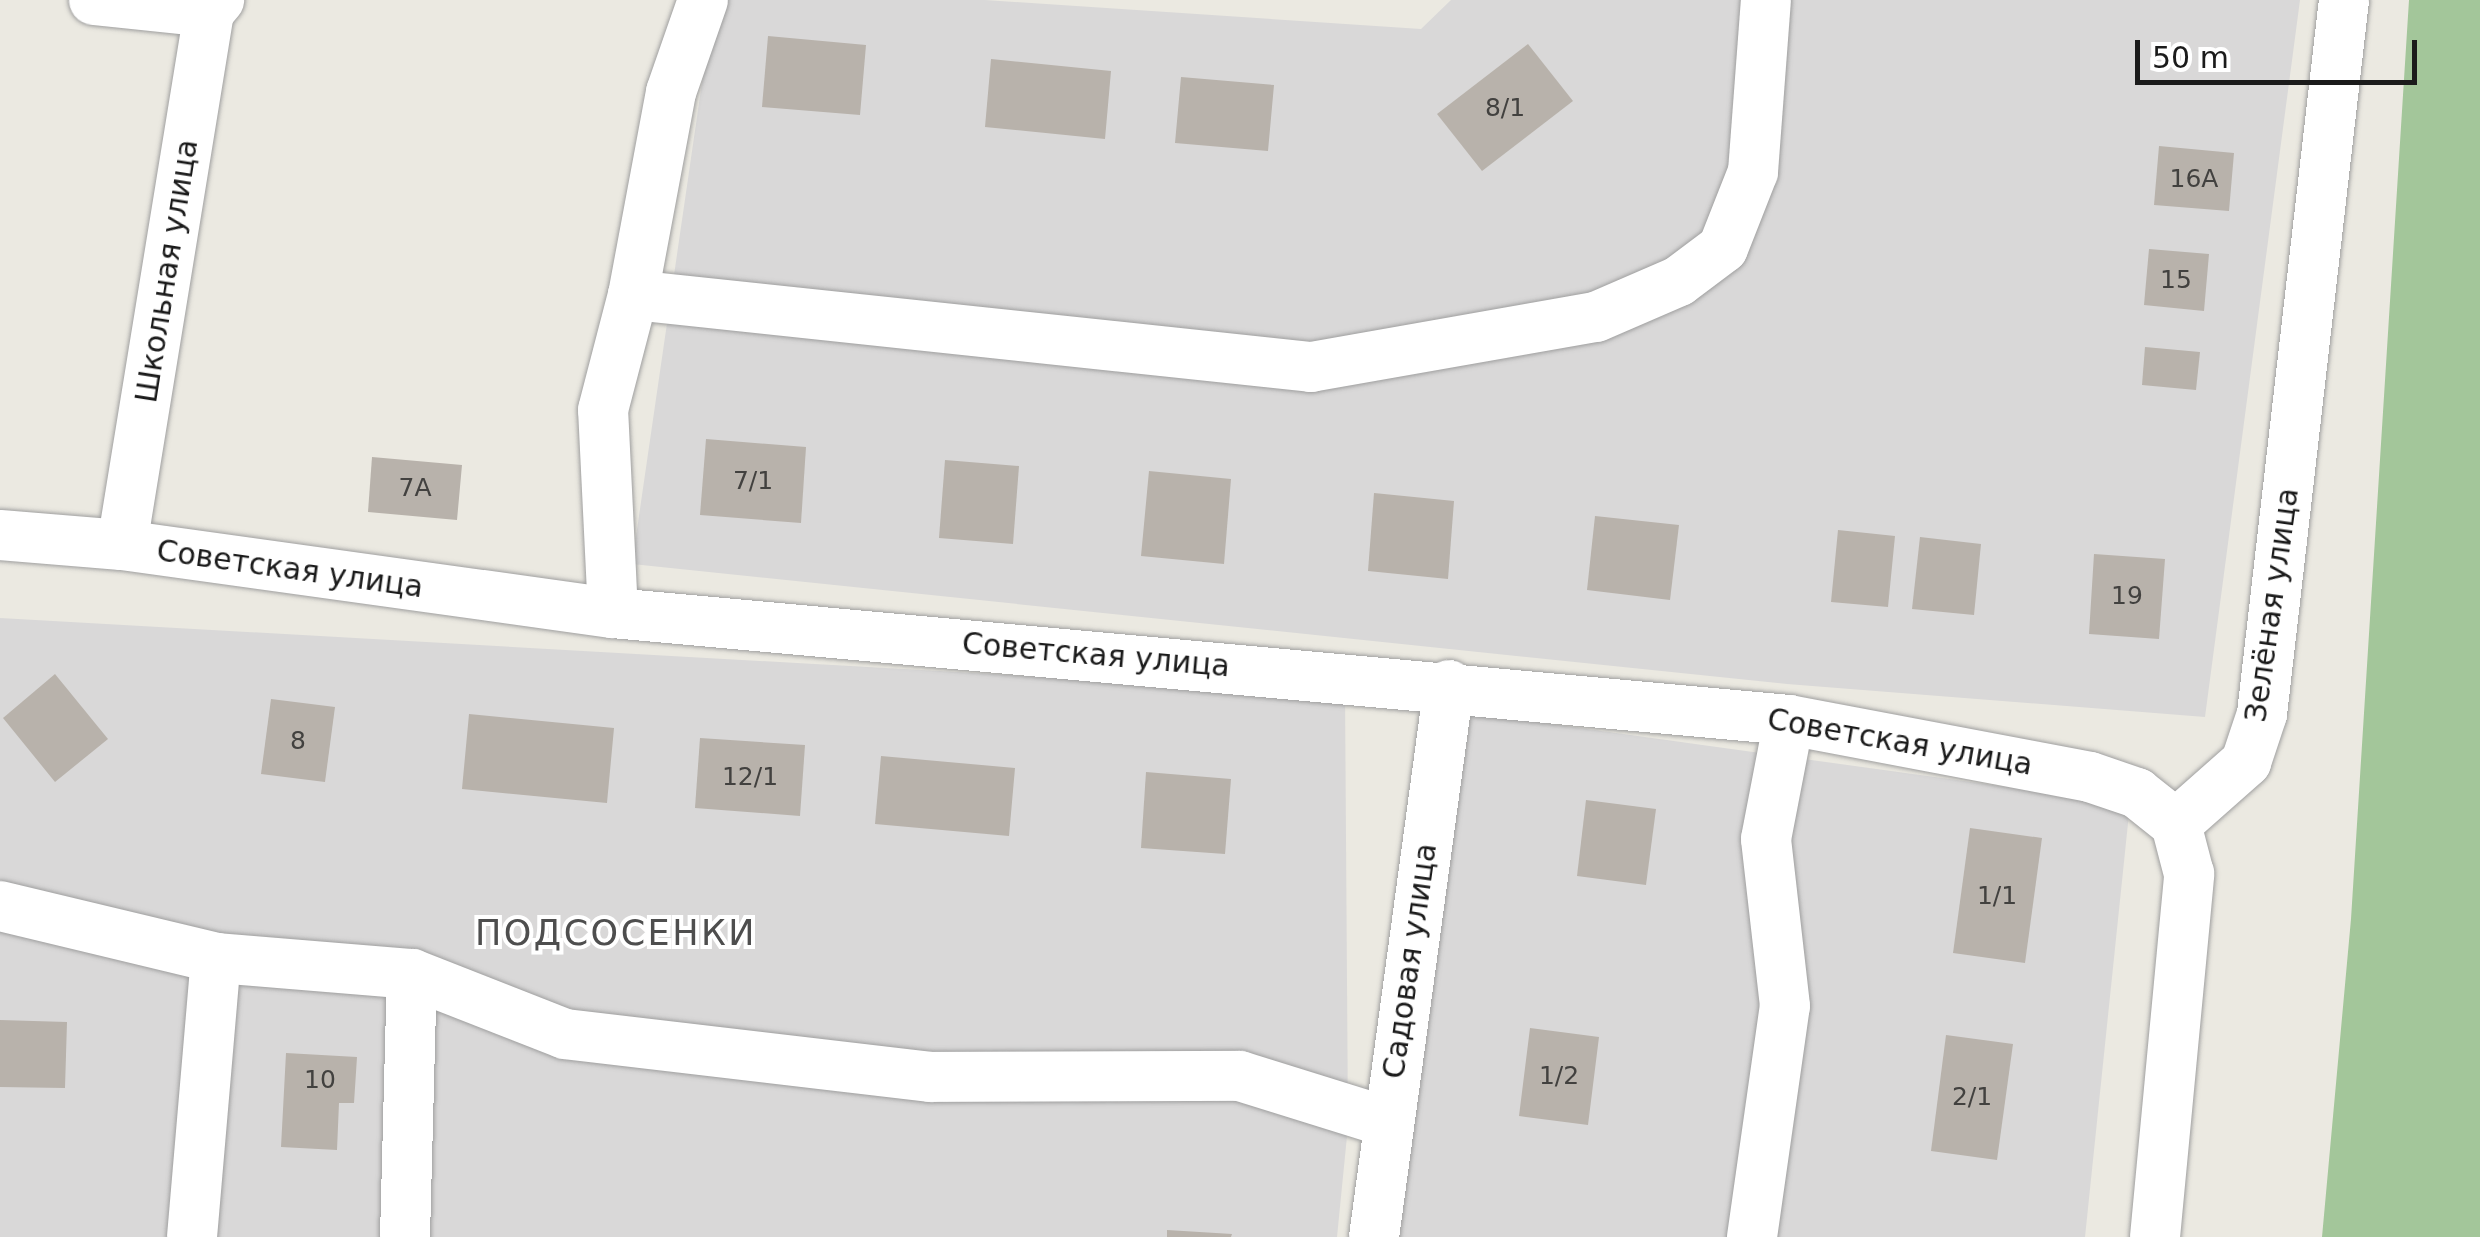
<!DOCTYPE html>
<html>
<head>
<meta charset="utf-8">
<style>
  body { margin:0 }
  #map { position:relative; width:2480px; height:1237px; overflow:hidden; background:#ebe9e1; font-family:"DejaVu Sans",sans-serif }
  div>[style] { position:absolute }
  .residential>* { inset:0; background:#d9d8d8 }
  .forest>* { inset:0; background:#a3c69a }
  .building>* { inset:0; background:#b8b2ab }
  .roads { filter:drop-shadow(0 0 2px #9f9f9f) drop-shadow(0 0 2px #9f9f9f) }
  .minor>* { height:50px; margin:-25px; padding:0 25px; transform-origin:25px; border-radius:25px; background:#fff }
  span { translate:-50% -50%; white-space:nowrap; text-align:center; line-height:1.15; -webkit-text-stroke:8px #fff; paint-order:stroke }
  .number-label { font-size:25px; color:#42413f }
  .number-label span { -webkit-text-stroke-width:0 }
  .street-label { font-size:30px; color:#1b1b1b }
  .quarter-label { font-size:35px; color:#4e4e4e; letter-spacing:2.5px }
  .scale { position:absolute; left:2135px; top:40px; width:282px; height:45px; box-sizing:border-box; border:5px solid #1b1b1b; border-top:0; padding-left:12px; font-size:30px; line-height:35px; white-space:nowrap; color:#1b1b1b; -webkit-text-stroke:8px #fff; paint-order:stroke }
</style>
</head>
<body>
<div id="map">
  <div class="residential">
    <div style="clip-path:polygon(714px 0,985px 0,1421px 29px,1451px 0,2300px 0,2205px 717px,1787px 684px,632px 564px)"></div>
    <div style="clip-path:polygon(0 618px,1345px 694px,1348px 1126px,1337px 1237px,0 1237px)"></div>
    <div style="clip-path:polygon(1471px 713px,2130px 804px,2085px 1237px,1396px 1237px)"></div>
  </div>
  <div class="forest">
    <div style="clip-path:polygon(2409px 0,2480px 0,2480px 1237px,2322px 1237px,2351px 919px)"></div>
  </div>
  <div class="building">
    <div style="clip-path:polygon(768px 36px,866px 45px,860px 115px,762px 107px)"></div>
    <div style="clip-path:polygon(1528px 44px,1573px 101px,1482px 171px,1437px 114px)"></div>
    <div style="clip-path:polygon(991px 59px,1111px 71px,1105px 139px,985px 127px)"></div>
    <div style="clip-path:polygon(1181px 77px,1274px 85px,1268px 151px,1175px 143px)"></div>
    <div style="clip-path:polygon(2159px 146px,2234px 153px,2229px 211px,2154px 205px)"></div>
    <div style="clip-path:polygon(2149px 249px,2209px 254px,2204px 311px,2144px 305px)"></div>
    <div style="clip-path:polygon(2145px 347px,2200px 352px,2196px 390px,2142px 385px)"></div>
    <div style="clip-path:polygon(706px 439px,806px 447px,801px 523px,700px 515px)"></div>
    <div style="clip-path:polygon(372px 457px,462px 465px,457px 520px,368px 512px)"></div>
    <div style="clip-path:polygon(945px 460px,1019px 466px,1013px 544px,939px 538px)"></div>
    <div style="clip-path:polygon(1149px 471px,1231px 479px,1224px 564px,1141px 556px)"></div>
    <div style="clip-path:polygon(1374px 493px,1454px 501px,1448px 579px,1368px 571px)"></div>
    <div style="clip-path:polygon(1595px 516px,1679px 525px,1670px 600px,1587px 590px)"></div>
    <div style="clip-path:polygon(1838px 530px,1895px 536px,1888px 607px,1831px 602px)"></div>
    <div style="clip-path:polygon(1920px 537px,1981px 544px,1974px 615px,1912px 609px)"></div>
    <div style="clip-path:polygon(2094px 554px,2165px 559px,2159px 639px,2089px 634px)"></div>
    <div style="clip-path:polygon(55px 674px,108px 739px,55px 782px,3px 718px)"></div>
    <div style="clip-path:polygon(271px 699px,335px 707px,325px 782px,261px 774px)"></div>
    <div style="clip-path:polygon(469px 714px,614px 728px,607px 803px,462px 789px)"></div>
    <div style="clip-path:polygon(700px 738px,805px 745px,800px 816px,695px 808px)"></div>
    <div style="clip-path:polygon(881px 756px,1015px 768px,1009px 836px,875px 824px)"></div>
    <div style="clip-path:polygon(1146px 772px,1231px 779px,1225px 854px,1141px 848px)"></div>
    <div style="clip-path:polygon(1586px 800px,1656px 809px,1646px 885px,1577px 876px)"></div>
    <div style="clip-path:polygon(1970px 828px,2042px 838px,2025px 963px,1953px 953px)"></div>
    <div style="clip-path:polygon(0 1020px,67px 1022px,65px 1088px,0 1087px)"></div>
    <div style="clip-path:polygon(1530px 1028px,1599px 1037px,1588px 1125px,1519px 1116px)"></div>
    <div style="clip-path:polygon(1946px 1035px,2013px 1044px,1997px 1160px,1931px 1151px)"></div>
    <div style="clip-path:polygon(286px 1053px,357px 1057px,354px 1103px,339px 1103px,337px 1150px,281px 1147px)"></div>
    <div style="clip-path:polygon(1167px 1230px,1232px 1234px,1231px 1237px,1167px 1237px)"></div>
  </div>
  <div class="roads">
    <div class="minor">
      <div style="left:94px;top:0;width:116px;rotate:6deg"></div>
      <div style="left:633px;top:295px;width:682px;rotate:6.06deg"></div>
      <div style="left:1311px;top:367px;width:289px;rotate:-10deg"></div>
      <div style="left:1596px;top:317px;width:90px;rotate:-23.4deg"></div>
      <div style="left:1679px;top:281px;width:55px;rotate:-36.9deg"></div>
      <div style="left:1723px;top:248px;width:82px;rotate:-68.5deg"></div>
      <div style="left:1753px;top:172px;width:172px;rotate:-85.7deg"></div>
      <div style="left:0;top:535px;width:122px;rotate:4.7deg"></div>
      <div style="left:122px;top:545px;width:496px;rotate:7.9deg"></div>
      <div style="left:613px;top:613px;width:1181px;rotate:5.2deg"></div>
      <div style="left:1789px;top:720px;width:306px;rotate:10.7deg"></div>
      <div style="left:2090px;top:777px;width:50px;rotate:18.8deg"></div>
      <div style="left:2137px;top:793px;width:50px;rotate:38.5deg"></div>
      <div style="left:122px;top:545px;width:540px;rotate:-80.73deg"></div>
      <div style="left:209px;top:12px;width:16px;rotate:-50deg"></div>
      <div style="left:613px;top:613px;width:203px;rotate:-92.8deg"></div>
      <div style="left:603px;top:410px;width:119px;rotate:-75.4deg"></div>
      <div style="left:633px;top:295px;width:207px;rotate:-79.4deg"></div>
      <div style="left:671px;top:92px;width:97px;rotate:-70.8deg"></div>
      <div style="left:0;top:906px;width:222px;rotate:13.5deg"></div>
      <div style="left:216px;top:958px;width:197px;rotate:4.7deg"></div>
      <div style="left:412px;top:974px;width:164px;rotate:21.4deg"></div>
      <div style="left:565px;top:1034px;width:368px;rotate:6.7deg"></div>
      <div style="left:930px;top:1077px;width:310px;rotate:-0.2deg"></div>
      <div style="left:1240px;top:1076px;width:155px;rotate:17.3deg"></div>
      <div style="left:192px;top:1237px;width:280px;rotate:-85.1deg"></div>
      <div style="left:405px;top:1237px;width:263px;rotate:-88.5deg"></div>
      <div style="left:1374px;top:1237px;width:557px;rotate:-82.26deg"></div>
      <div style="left:1752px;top:1237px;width:233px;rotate:-81.9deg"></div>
      <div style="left:1785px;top:1006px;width:168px;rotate:-96.5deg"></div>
      <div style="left:1766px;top:839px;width:121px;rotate:-79.1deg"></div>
      <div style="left:2155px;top:1237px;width:365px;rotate:-84.6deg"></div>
      <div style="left:2189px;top:874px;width:52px;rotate:-104.6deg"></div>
      <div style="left:2176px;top:824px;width:94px;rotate:-41.5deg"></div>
      <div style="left:2246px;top:762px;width:51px;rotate:-71.6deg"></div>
      <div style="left:2262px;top:714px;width:719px;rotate:-83.45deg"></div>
    </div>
  </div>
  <div class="number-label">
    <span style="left:1505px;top:108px">8/1</span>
    <span style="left:2194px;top:179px">16А</span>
    <span style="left:2176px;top:280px">15</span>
    <span style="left:753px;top:481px">7/1</span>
    <span style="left:415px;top:488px">7А</span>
    <span style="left:2127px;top:596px">19</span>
    <span style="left:298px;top:741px">8</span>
    <span style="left:750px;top:777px">12/1</span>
    <span style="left:1997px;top:896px">1/1</span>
    <span style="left:1559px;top:1076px">1/2</span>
    <span style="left:320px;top:1080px">10</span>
    <span style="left:1972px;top:1097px">2/1</span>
  </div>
  <div class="street-label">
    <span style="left:167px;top:271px;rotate:-81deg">Школьная улица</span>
    <span style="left:290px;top:569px;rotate:8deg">Советская улица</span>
    <span style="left:2272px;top:605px;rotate:-82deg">Зелёная улица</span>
    <span style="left:1096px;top:655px;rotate:5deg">Советская улица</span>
    <span style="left:1900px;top:742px;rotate:10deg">Советская улица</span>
    <span style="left:1410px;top:961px;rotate:-82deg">Садовая улица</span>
  </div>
  <div class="quarter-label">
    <span style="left:616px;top:933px">ПОДСОСЕНКИ</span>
  </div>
  <div class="scale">50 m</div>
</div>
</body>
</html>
